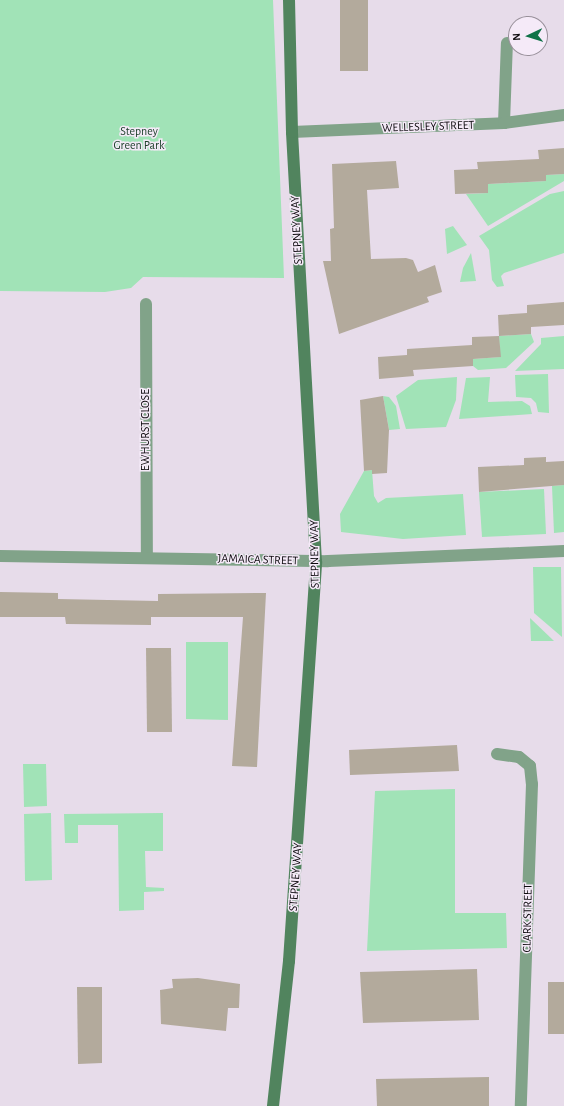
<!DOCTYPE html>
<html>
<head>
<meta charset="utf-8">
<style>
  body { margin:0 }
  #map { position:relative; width:564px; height:1106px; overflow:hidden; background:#e7dcea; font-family:"Alegreya Sans",sans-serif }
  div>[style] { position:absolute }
  .green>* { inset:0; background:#a1e3b7 }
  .building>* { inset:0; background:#b3aa9c }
  .street>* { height:12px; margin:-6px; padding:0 6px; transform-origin:6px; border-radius:6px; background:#81a389 }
  .secondary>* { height:12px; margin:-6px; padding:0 6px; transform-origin:6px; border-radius:6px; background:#51845e }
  span { translate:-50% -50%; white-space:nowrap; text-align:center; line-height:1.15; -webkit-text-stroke:3px #f5eaf8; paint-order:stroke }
  .street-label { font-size:12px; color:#0d0a0e }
  .park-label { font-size:12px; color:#1d412b }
  .north { position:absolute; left:508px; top:16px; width:40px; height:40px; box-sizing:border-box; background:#f5eaf8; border:1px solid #98909a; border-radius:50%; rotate:266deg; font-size:11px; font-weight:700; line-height:16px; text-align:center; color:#0d0a0e }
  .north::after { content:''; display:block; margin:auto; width:14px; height:18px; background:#0f7248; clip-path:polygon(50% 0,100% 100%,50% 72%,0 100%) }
</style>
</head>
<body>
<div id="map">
  <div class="green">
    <div style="clip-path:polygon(0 0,273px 0,284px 278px,143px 277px,131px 288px,105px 292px,0 291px)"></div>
    <div style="clip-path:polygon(564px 174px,564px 181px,488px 226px,466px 194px,488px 193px,488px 184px,546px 181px,546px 175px)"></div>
    <div style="clip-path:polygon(564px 191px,564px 253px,504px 273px,501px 276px,504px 286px,497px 287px,492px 280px,489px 250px,479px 236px,550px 194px)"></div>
    <div style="clip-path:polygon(453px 226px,467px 245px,447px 254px,445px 229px)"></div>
    <div style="clip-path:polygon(471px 253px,476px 281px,460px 282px,463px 268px)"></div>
    <div style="clip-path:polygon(531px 334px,534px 342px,506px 368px,478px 370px,473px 366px,473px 359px,500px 357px,499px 336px)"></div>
    <div style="clip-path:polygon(564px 336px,564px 369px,515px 371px,541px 344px,541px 338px)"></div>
    <div style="clip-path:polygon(548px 374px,549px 413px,538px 412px,536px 403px,531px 398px,516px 397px,515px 375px)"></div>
    <div style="clip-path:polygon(457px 377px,456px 400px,446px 427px,406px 429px,396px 396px,418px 380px)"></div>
    <div style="clip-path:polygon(490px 377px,488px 402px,522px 401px,530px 406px,532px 414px,459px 419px,466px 378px)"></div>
    <div style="clip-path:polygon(383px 396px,389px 397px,396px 406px,400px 429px,389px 430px)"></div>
    <div style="clip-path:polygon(372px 470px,374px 496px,378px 503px,386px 498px,463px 494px,466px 535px,403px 539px,341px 532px,340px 514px,364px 471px)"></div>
    <div style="clip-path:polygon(564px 485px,564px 532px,554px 533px,552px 486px)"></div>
    <div style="clip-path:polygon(544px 489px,546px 534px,482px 537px,479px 492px)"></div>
    <div style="clip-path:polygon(533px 567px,561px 567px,562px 637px,534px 613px)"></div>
    <div style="clip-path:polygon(530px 618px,554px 641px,531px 641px)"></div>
    <div style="clip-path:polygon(186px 642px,228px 642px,228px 720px,186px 719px)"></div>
    <div style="clip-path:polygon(23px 764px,46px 764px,47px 806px,24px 807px)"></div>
    <div style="clip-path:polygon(455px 789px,455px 913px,506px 913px,507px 948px,367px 951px,375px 791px)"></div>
    <div style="clip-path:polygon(51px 813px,52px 880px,25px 881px,24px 814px)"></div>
    <div style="clip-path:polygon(163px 813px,163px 851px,145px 851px,146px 887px,164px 888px,164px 891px,144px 892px,144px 910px,119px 911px,118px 825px,78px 825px,78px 843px,65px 843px,64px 814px)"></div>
  </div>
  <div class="building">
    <div style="clip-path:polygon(340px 0,368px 0,368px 71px,340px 71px)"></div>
    <div style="clip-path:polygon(564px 148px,564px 174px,546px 175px,546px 181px,488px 184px,488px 193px,455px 194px,454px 170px,478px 169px,477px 162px,539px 159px,538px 150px)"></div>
    <div style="clip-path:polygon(396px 161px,399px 188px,367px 190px,371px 259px,406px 258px,413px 260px,418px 272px,435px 265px,442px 292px,427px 297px,429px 302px,339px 334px,323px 261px,331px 261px,330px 229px,334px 228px,332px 164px)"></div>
    <div style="clip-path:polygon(564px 302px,564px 325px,531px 327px,531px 334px,499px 336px,498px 315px,527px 313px,527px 305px)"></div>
    <div style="clip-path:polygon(499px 336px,501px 357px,473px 359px,473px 366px,413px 370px,414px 376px,379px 379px,378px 357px,407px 355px,407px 349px,472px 345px,472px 337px)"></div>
    <div style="clip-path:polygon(383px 396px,389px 430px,387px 473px,372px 474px,372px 470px,364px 471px,360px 400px)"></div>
    <div style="clip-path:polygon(546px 457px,546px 462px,564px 461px,564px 485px,479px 492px,478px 467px,524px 465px,524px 458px)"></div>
    <div style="clip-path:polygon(0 592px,58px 593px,58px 599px,158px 601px,158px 594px,266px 593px,257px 767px,232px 766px,243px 617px,151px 617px,151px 625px,66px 624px,65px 617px,0 617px)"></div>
    <div style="clip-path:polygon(146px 648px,171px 648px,172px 732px,147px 732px)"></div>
    <div style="clip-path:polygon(457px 745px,459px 771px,350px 775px,349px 750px)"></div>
    <div style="clip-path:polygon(477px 969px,479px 1020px,363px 1023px,360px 972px)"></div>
    <div style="clip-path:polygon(198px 978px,240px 984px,239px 1008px,228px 1008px,226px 1031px,161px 1024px,160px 990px,173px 988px,172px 979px)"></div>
    <div style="clip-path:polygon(548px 982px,564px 982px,564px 1034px,548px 1034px)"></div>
    <div style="clip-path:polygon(77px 987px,102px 987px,102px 1063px,78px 1064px)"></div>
    <div style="clip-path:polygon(489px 1077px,489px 1106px,377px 1106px,376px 1079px)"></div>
  </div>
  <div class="street">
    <div style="left:504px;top:123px;width:80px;rotate:-87.9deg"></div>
    <div style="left:292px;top:132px;width:212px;rotate:-2.4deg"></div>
    <div style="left:504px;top:123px;width:61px;rotate:-7.6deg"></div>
    <div style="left:146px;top:304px;width:252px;rotate:89.8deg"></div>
    <div style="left:0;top:556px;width:328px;rotate:0.9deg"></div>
    <div style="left:328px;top:561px;width:236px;rotate:-2.4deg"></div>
    <div style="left:497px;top:754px;width:22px;rotate:8deg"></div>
    <div style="left:519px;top:757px;width:14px;rotate:39deg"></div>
    <div style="left:530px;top:766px;width:18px;rotate:84deg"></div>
    <div style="left:532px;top:784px;width:322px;rotate:92deg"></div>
  </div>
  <div class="secondary">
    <div style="left:273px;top:1106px;width:146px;rotate:-83.7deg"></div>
    <div style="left:289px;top:961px;width:400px;rotate:-86.1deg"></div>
    <div style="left:316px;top:562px;width:431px;rotate:-93.2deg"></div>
    <div style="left:292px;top:132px;width:132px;rotate:-91.3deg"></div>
  </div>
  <div class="street-label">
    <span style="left:428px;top:127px;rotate:-2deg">WELLESLEY STREET</span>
    <span style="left:297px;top:230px;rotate:-93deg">STEPNEY WAY</span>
    <span style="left:146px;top:430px;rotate:-90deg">EWHURST CLOSE</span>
    <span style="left:315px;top:554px;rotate:-91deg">STEPNEY WAY</span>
    <span style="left:258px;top:560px;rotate:2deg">JAMAICA STREET</span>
    <span style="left:296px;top:877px;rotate:-86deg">STEPNEY WAY</span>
    <span style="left:528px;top:918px;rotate:-89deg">CLARK STREET</span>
  </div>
  <div class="park-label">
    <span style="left:139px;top:139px">Stepney<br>Green Park</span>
  </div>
  <div class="north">N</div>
</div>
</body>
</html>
